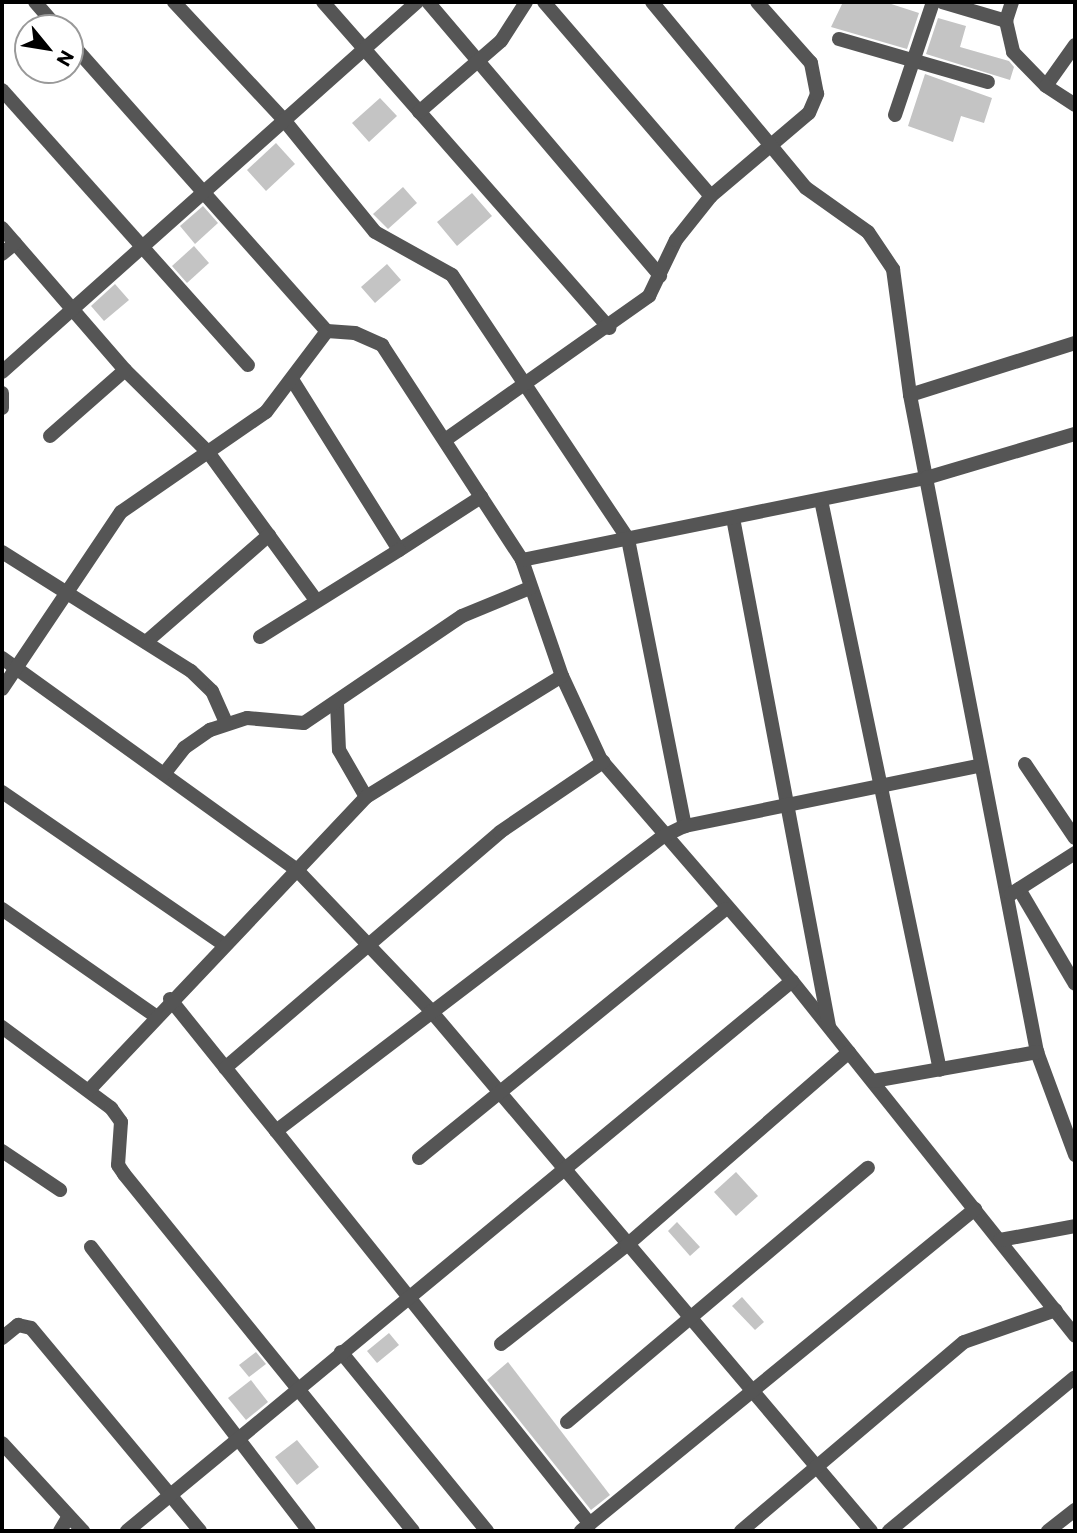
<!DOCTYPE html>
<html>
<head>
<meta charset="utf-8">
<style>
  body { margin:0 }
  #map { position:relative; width:1077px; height:1533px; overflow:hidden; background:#fff; font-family:Commissioner,sans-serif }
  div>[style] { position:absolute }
  .building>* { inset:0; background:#c4c4c4 }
  .street>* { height:14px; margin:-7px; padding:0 7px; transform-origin:7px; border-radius:7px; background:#555 }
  span { translate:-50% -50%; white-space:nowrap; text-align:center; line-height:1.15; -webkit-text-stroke:7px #fff; paint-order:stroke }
  .frame { position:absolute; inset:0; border:4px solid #000; pointer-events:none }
  .north { position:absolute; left:14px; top:14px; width:70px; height:70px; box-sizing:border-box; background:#fff; border:2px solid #999; border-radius:50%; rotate:120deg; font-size:19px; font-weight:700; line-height:28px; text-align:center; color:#000 }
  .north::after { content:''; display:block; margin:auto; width:24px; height:32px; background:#000; clip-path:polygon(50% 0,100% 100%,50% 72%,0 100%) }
</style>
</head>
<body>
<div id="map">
  <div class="building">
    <div style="clip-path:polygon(843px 2px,885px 2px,919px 13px,907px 49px,831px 27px)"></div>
    <div style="clip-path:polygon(938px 18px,966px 26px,960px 47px,1009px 61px,1014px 67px,1010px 80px,926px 54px)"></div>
    <div style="clip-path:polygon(925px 74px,992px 98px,984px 123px,961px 116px,953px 142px,908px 126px)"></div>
    <div style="clip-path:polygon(380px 98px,397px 116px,369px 142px,352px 123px)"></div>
    <div style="clip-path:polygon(276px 143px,295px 164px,266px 191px,247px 170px)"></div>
    <div style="clip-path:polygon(403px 187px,417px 203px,388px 229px,373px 214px)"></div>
    <div style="clip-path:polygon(472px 193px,492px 216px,457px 246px,437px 222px)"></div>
    <div style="clip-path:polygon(203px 206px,218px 223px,195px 244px,180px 226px)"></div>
    <div style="clip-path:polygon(194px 246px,209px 263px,187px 283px,172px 266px)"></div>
    <div style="clip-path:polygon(387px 264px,401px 280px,375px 303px,361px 287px)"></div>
    <div style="clip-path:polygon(115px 284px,129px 300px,104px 321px,91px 306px)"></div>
    <div style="clip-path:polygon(736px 1172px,758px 1196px,736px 1216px,714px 1192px)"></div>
    <div style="clip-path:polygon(677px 1222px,700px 1247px,690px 1256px,668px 1231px)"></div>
    <div style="clip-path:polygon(742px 1297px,764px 1322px,755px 1330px,732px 1306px)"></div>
    <div style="clip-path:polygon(389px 1333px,399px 1345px,377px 1363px,367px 1351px)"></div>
    <div style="clip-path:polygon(256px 1352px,266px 1364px,249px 1377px,239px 1365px)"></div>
    <div style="clip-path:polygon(508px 1362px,610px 1495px,591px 1510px,487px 1380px)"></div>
    <div style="clip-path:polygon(251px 1380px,268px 1402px,246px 1420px,228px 1398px)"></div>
    <div style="clip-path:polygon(297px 1440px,319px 1467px,297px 1485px,275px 1457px)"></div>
  </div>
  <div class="street">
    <div style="left:35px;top:2px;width:35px;rotate:49deg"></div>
    <div style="left:174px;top:2px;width:161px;rotate:47deg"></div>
    <div style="left:284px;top:120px;width:144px;rotate:50.9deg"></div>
    <div style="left:375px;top:232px;width:88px;rotate:29.2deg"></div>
    <div style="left:452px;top:275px;width:317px;rotate:56.3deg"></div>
    <div style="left:628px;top:539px;width:293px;rotate:78.8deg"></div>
    <div style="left:323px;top:2px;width:434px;rotate:48.7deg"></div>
    <div style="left:428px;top:2px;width:359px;rotate:49.7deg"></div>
    <div style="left:544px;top:2px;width:256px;rotate:49.3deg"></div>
    <div style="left:711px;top:196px;width:128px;rotate:-40.3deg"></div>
    <div style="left:809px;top:113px;width:21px;rotate:-67deg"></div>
    <div style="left:817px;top:94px;width:32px;rotate:-101deg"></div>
    <div style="left:811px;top:63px;width:81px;rotate:-131.5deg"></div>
    <div style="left:652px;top:2px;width:241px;rotate:50.4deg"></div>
    <div style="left:806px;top:188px;width:76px;rotate:35.4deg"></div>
    <div style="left:868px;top:232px;width:45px;rotate:56deg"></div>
    <div style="left:893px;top:269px;width:127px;rotate:82.3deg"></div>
    <div style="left:910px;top:395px;width:669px;rotate:79.06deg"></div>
    <div style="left:1037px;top:1052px;width:110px;rotate:69.7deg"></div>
    <div style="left:942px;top:2px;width:67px;rotate:16.5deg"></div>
    <div style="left:1012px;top:2px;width:20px;rotate:108deg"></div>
    <div style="left:1006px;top:21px;width:32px;rotate:77deg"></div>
    <div style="left:1013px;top:52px;width:47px;rotate:45.9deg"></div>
    <div style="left:839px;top:39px;width:155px;rotate:16.1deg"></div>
    <div style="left:70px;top:42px;width:387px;rotate:48.4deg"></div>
    <div style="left:327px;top:331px;width:28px;rotate:4deg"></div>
    <div style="left:355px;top:333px;width:30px;rotate:24deg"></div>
    <div style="left:382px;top:345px;width:257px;rotate:56.9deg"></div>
    <div style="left:522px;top:560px;width:123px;rotate:71deg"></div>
    <div style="left:562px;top:676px;width:93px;rotate:65.1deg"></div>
    <div style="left:601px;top:760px;width:292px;rotate:49.2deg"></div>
    <div style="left:792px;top:981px;width:454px;rotate:51.4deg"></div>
    <div style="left:1075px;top:45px;width:50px;rotate:125.3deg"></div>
    <div style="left:1046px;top:86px;width:35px;rotate:33deg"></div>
    <div style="left:2px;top:90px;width:369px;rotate:48.2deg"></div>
    <div style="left:419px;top:112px;width:108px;rotate:-40.9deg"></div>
    <div style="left:501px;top:41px;width:46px;rotate:-57.3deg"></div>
    <div style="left:895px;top:115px;width:119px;rotate:-71.4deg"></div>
    <div style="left:2px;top:228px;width:188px;rotate:49.1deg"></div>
    <div style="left:125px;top:370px;width:117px;rotate:44.7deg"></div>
    <div style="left:208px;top:452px;width:183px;rotate:53.9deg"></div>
    <div style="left:2px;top:254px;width:17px;rotate:-40deg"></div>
    <div style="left:2px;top:372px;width:556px;rotate:-41.72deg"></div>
    <div style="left:293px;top:381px;width:199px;rotate:57.9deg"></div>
    <div style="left:399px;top:550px;width:98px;rotate:-32.9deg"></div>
    <div style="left:2px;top:393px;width:15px;rotate:90deg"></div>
    <div style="left:910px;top:395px;width:173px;rotate:-17.5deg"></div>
    <div style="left:50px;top:436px;width:100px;rotate:-41.3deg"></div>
    <div style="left:445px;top:440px;width:250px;rotate:-35.2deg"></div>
    <div style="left:649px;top:296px;width:62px;rotate:-64.3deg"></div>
    <div style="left:676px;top:240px;width:56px;rotate:-51.5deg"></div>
    <div style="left:821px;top:500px;width:582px;rotate:78.21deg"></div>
    <div style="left:733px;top:518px;width:517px;rotate:79.3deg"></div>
    <div style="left:2px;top:552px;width:223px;rotate:32.2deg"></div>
    <div style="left:191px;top:671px;width:29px;rotate:44deg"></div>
    <div style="left:212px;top:691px;width:34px;rotate:66deg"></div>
    <div style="left:522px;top:560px;width:412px;rotate:-11.5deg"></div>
    <div style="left:926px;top:478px;width:155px;rotate:-16.5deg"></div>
    <div style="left:260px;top:637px;width:164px;rotate:-32deg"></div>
    <div style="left:146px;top:642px;width:163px;rotate:-41deg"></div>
    <div style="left:2px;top:658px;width:362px;rotate:35.7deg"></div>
    <div style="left:296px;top:869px;width:196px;rotate:46.4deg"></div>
    <div style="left:431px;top:1011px;width:681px;rotate:49.76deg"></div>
    <div style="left:2px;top:689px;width:213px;rotate:-56.1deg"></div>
    <div style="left:121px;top:512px;width:176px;rotate:-34.6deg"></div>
    <div style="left:266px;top:412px;width:101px;rotate:-53deg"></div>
    <div style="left:337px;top:703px;width:47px;rotate:87.6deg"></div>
    <div style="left:339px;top:750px;width:54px;rotate:60.1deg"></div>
    <div style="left:1025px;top:764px;width:89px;rotate:56deg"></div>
    <div style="left:164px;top:774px;width:33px;rotate:-52deg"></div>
    <div style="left:184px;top:748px;width:32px;rotate:-35deg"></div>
    <div style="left:210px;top:730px;width:39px;rotate:-18deg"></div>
    <div style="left:247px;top:718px;width:57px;rotate:5deg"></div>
    <div style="left:304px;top:723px;width:191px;rotate:-34.1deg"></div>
    <div style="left:462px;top:616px;width:74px;rotate:-22.4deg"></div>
    <div style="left:2px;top:792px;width:270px;rotate:34.5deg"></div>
    <div style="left:1019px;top:889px;width:110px;rotate:59.5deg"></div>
    <div style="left:1011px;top:894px;width:76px;rotate:-32.6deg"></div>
    <div style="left:2px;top:909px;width:185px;rotate:34.9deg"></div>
    <div style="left:170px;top:999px;width:169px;rotate:51.2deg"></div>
    <div style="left:2px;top:1027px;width:136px;rotate:36.6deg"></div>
    <div style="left:111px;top:1108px;width:17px;rotate:54deg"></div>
    <div style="left:121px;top:1122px;width:43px;rotate:94deg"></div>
    <div style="left:118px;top:1165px;width:11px;rotate:56deg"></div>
    <div style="left:124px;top:1174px;width:459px;rotate:51deg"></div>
    <div style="left:225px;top:1068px;width:362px;rotate:-40.6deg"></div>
    <div style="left:500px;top:832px;width:125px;rotate:-34.2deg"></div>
    <div style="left:873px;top:1081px;width:167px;rotate:-10deg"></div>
    <div style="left:90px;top:1089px;width:402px;rotate:-46.6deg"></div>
    <div style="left:366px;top:797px;width:230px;rotate:-31.7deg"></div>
    <div style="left:2px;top:1151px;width:70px;rotate:33.9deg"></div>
    <div style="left:419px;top:1158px;width:395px;rotate:-39.1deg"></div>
    <div style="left:1000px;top:1240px;width:76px;rotate:-10.6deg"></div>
    <div style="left:91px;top:1247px;width:358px;rotate:52.5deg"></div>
    <div style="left:2px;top:1338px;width:21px;rotate:-39deg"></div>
    <div style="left:18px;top:1325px;width:13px;rotate:13deg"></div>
    <div style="left:31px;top:1328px;width:264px;rotate:50.2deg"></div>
    <div style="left:501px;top:1344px;width:160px;rotate:-38.2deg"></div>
    <div style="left:627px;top:1245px;width:294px;rotate:-41deg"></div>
    <div style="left:341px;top:1352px;width:231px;rotate:50.8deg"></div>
    <div style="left:567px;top:1422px;width:394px;rotate:-40.2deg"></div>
    <div style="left:2px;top:1443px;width:120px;rotate:47.4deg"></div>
    <div style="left:590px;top:1524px;width:503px;rotate:-128.62deg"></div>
    <div style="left:276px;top:1131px;width:485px;rotate:-37.3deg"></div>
    <div style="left:662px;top:837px;width:25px;rotate:-26deg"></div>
    <div style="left:685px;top:826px;width:302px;rotate:-11.6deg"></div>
    <div style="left:60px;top:1531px;width:17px;rotate:-59deg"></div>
    <div style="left:127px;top:1531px;width:863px;rotate:-39.59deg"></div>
    <div style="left:581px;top:1531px;width:509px;rotate:-39.26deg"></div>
    <div style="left:741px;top:1531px;width:292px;rotate:-40.3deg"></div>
    <div style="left:964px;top:1342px;width:97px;rotate:-19.2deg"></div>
    <div style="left:889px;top:1531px;width:241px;rotate:-39.6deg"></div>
    <div style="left:1048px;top:1531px;width:34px;rotate:-38deg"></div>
  </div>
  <div class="frame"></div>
  <div class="north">N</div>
</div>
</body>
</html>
